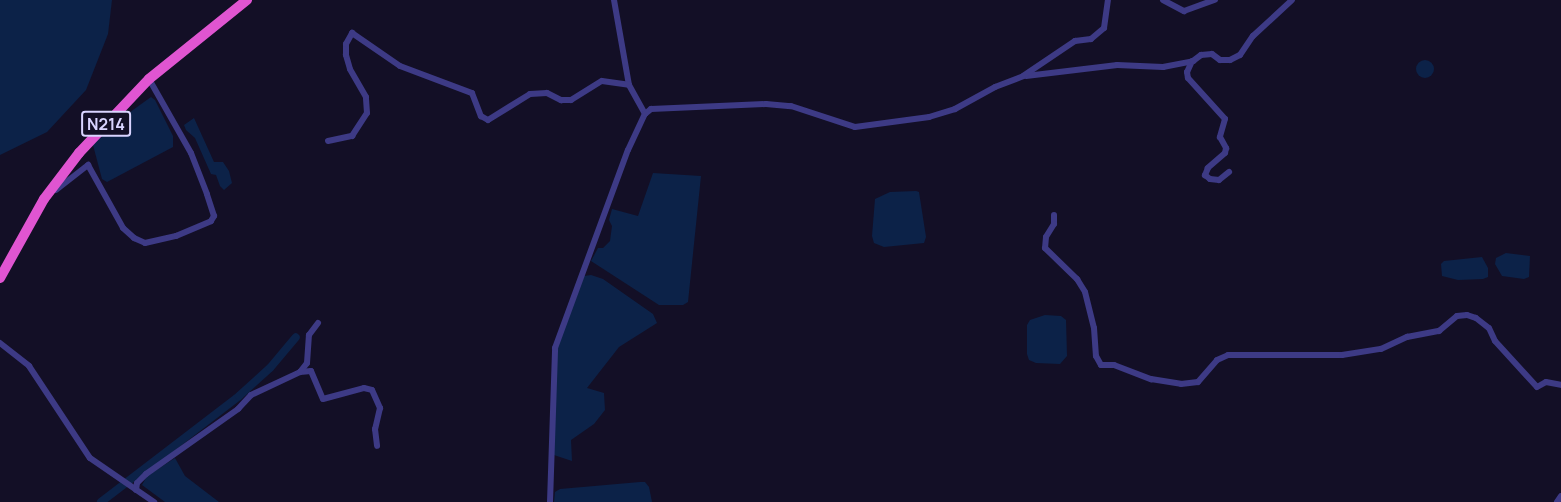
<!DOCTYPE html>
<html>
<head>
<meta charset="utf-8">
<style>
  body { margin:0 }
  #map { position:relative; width:1561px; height:502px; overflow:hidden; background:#130f26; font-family:Manrope,sans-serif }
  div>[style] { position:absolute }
  .water>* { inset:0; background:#0c2248 }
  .round { border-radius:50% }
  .canal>* { height:8px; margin:-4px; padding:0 4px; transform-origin:4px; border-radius:4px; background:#0c2248 }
  .minor>* { height:6px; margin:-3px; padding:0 3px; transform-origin:3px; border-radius:3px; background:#3d3a85 }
  .trunk>* { height:10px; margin:-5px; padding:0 5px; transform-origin:5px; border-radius:5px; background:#e055d1 }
  span { translate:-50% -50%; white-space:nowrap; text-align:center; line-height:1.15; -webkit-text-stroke:5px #130f26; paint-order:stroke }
  .shield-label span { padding:2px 4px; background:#130f26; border:2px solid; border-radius:4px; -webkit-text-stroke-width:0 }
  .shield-label { font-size:16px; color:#d9d4ff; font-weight:700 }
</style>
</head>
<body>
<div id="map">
  <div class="water">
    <div style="clip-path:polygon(0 0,112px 0,108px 34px,86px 90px,47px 132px,0 155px)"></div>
    <div class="round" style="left:1416px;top:60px;width:18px;height:18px"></div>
    <div style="clip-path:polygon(151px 97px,155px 100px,173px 136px,173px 147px,107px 182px,102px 179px,93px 145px,101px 133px)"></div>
    <div style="clip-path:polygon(194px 118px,214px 162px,223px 162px,229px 171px,232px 183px,224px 190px,220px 186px,216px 175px,211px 174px,195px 138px,186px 130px,184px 125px)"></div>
    <div style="clip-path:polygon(653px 173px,701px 176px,688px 302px,683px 305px,659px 305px,591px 261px,598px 248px,603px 248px,610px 241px,612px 226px,609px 220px,612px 209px,638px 216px)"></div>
    <div style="clip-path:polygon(916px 191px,919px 192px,926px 237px,924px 243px,884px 247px,874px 243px,872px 236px,875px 199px,890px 192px)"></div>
    <div style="clip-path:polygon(1506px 253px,1530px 256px,1529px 277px,1524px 279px,1502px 276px,1495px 264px,1496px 258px)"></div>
    <div style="clip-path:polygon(1482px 257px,1488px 268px,1488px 277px,1483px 279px,1458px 280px,1442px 276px,1441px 264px,1444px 261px)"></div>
    <div style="clip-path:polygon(591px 275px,603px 279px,653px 314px,657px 323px,619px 347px,587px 388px,604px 393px,605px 410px,594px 424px,571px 440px,572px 461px,554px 455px,555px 381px,558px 345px,584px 276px)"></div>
    <div style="clip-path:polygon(1045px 315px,1061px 316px,1066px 320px,1067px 356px,1060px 364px,1036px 363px,1029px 360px,1027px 354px,1027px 325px,1030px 320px)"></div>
    <div style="clip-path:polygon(175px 458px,185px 476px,219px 502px,165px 502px,142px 485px,147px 476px)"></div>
    <div style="clip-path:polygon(640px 482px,645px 482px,649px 487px,652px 502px,554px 502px,555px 492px,560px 489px)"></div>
  </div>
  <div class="canal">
    <div style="left:101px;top:502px;width:174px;rotate:-37.5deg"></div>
    <div style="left:239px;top:396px;width:42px;rotate:-42.1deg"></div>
    <div style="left:270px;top:368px;width:40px;rotate:-50deg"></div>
  </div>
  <div class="minor">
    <div style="left:614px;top:0;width:86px;rotate:80deg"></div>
    <div style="left:629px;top:85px;width:33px;rotate:61deg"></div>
    <div style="left:1163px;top:0;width:24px;rotate:28deg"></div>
    <div style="left:1184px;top:11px;width:33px;rotate:-20deg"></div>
    <div style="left:1192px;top:61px;width:12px;rotate:114deg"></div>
    <div style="left:1187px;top:72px;width:6px;rotate:81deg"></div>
    <div style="left:1188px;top:78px;width:55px;rotate:47.9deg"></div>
    <div style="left:1225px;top:119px;width:19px;rotate:106deg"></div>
    <div style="left:1220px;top:137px;width:13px;rotate:61deg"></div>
    <div style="left:1226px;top:148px;width:5px;rotate:101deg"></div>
    <div style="left:1225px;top:153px;width:23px;rotate:139deg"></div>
    <div style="left:1208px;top:168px;width:8px;rotate:113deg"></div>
    <div style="left:1205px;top:175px;width:6px;rotate:39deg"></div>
    <div style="left:1210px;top:179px;width:9px;rotate:6deg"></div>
    <div style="left:1219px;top:180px;width:13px;rotate:-39deg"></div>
    <div style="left:1026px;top:76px;width:92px;rotate:-6.9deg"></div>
    <div style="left:1117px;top:65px;width:46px;rotate:2.5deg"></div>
    <div style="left:1163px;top:67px;width:31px;rotate:-11deg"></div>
    <div style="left:1193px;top:61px;width:10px;rotate:-37deg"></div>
    <div style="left:1201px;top:55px;width:11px;rotate:-5deg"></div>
    <div style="left:1212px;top:54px;width:10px;rotate:37deg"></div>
    <div style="left:1220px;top:60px;width:10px"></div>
    <div style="left:1230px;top:60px;width:11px;rotate:-27deg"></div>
    <div style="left:1240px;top:55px;width:23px;rotate:-56deg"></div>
    <div style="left:1253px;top:36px;width:53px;rotate:-42.7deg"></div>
    <div style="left:328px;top:141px;width:25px;rotate:-12deg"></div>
    <div style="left:352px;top:136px;width:27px;rotate:-57deg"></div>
    <div style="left:367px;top:113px;width:16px;rotate:-94deg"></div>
    <div style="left:366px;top:97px;width:32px;rotate:-120deg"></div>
    <div style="left:350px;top:69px;width:15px;rotate:-106deg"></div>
    <div style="left:346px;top:55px;width:11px;rotate:-90deg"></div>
    <div style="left:346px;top:44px;width:13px;rotate:-61deg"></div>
    <div style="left:352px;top:33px;width:58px;rotate:34.5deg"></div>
    <div style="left:400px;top:66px;width:77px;rotate:20.6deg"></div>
    <div style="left:472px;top:93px;width:25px;rotate:69deg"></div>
    <div style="left:481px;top:116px;width:8px;rotate:30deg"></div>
    <div style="left:488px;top:120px;width:49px;rotate:-31.8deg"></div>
    <div style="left:530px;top:94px;width:17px;rotate:-3deg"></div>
    <div style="left:547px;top:93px;width:16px;rotate:27deg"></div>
    <div style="left:561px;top:100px;width:10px"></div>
    <div style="left:571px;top:100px;width:36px;rotate:-32deg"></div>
    <div style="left:602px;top:81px;width:27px;rotate:8deg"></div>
    <div style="left:56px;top:190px;width:41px;rotate:-38deg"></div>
    <div style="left:88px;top:165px;width:72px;rotate:60.9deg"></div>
    <div style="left:123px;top:228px;width:15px;rotate:42deg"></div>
    <div style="left:134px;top:238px;width:12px;rotate:24deg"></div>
    <div style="left:145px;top:243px;width:32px;rotate:-13deg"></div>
    <div style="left:176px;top:236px;width:38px;rotate:-23deg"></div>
    <div style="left:211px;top:221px;width:6px;rotate:-59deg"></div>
    <div style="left:214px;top:216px;width:23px;rotate:-108deg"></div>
    <div style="left:207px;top:194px;width:44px;rotate:-111.3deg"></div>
    <div style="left:191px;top:153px;width:85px;rotate:-119.6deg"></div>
    <div style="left:1054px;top:215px;width:9px;rotate:90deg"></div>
    <div style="left:1054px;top:224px;width:15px;rotate:122deg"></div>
    <div style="left:1046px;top:237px;width:11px;rotate:95deg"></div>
    <div style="left:1045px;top:248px;width:45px;rotate:44.1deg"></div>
    <div style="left:1077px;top:279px;width:15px;rotate:58deg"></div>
    <div style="left:1085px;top:292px;width:37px;rotate:76deg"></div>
    <div style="left:1094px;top:328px;width:28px;rotate:86deg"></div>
    <div style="left:1096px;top:356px;width:10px;rotate:61deg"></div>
    <div style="left:1101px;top:365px;width:13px"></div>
    <div style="left:1114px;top:365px;width:40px;rotate:21deg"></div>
    <div style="left:1151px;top:379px;width:30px;rotate:9deg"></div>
    <div style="left:1181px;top:384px;width:17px;rotate:-7deg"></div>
    <div style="left:1198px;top:382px;width:29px;rotate:-49deg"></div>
    <div style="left:1217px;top:360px;width:12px;rotate:-24deg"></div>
    <div style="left:1228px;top:355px;width:114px"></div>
    <div style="left:1342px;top:355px;width:39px;rotate:-9deg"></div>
    <div style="left:1381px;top:349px;width:29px;rotate:-25deg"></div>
    <div style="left:1407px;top:337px;width:33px;rotate:-11deg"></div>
    <div style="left:1439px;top:331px;width:23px;rotate:-40deg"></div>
    <div style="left:1457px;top:316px;width:10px;rotate:-6deg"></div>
    <div style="left:1467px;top:315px;width:9px;rotate:18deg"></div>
    <div style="left:1476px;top:318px;width:16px;rotate:38deg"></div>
    <div style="left:1489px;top:328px;width:14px;rotate:65deg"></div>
    <div style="left:1495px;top:341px;width:62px;rotate:47.6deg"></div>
    <div style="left:1537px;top:387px;width:10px;rotate:-29deg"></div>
    <div style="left:1546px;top:382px;width:15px;rotate:11deg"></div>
    <div style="left:0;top:343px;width:37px;rotate:38deg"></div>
    <div style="left:29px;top:366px;width:110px;rotate:56.5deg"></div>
    <div style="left:90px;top:458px;width:78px;rotate:34.5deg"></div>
    <div style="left:300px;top:372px;width:11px;rotate:-5deg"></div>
    <div style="left:311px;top:371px;width:30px;rotate:67deg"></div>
    <div style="left:323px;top:399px;width:42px;rotate:-15deg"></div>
    <div style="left:364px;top:388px;width:8px;rotate:14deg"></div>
    <div style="left:372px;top:390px;width:20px;rotate:66deg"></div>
    <div style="left:380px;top:408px;width:22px;rotate:103deg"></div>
    <div style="left:375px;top:429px;width:17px;rotate:83deg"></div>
    <div style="left:136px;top:490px;width:7px;rotate:-82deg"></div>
    <div style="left:137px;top:483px;width:13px;rotate:-45deg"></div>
    <div style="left:146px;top:474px;width:113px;rotate:-35.2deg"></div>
    <div style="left:238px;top:409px;width:19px;rotate:-47deg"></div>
    <div style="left:251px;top:395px;width:54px;rotate:-25.1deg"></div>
    <div style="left:300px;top:372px;width:11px;rotate:-52deg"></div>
    <div style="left:307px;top:363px;width:28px;rotate:-86deg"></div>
    <div style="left:309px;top:335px;width:15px;rotate:-53deg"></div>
    <div style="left:550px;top:502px;width:154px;rotate:-88.1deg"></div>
    <div style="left:555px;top:348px;width:211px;rotate:-69.8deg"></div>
    <div style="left:628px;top:150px;width:40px;rotate:-65deg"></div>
    <div style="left:645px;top:114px;width:8px;rotate:-40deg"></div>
    <div style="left:651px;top:109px;width:115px;rotate:-2.5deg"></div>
    <div style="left:766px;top:104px;width:25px;rotate:5deg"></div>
    <div style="left:791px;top:106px;width:67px;rotate:18.2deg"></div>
    <div style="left:855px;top:127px;width:75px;rotate:-7.7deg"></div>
    <div style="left:929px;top:117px;width:27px;rotate:-17deg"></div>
    <div style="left:955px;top:109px;width:46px;rotate:-28.8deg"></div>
    <div style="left:995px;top:87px;width:30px;rotate:-21deg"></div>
    <div style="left:1023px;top:76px;width:63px;rotate:-33.9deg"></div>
    <div style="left:1075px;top:41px;width:16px;rotate:-7deg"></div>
    <div style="left:1091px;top:39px;width:17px;rotate:-40deg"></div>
    <div style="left:1104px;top:28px;width:28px;rotate:-82deg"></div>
    <div style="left:1557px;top:502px;width:7px;rotate:-56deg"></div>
  </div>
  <div class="trunk">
    <div style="left:0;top:278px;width:90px;rotate:-60.9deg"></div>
    <div style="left:44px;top:199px;width:58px;rotate:-52.7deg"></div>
    <div style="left:79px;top:153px;width:102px;rotate:-46.6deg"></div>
    <div style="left:149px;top:79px;width:126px;rotate:-38.9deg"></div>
  </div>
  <div class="shield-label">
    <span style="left:106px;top:124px">N214</span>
  </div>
</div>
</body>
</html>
